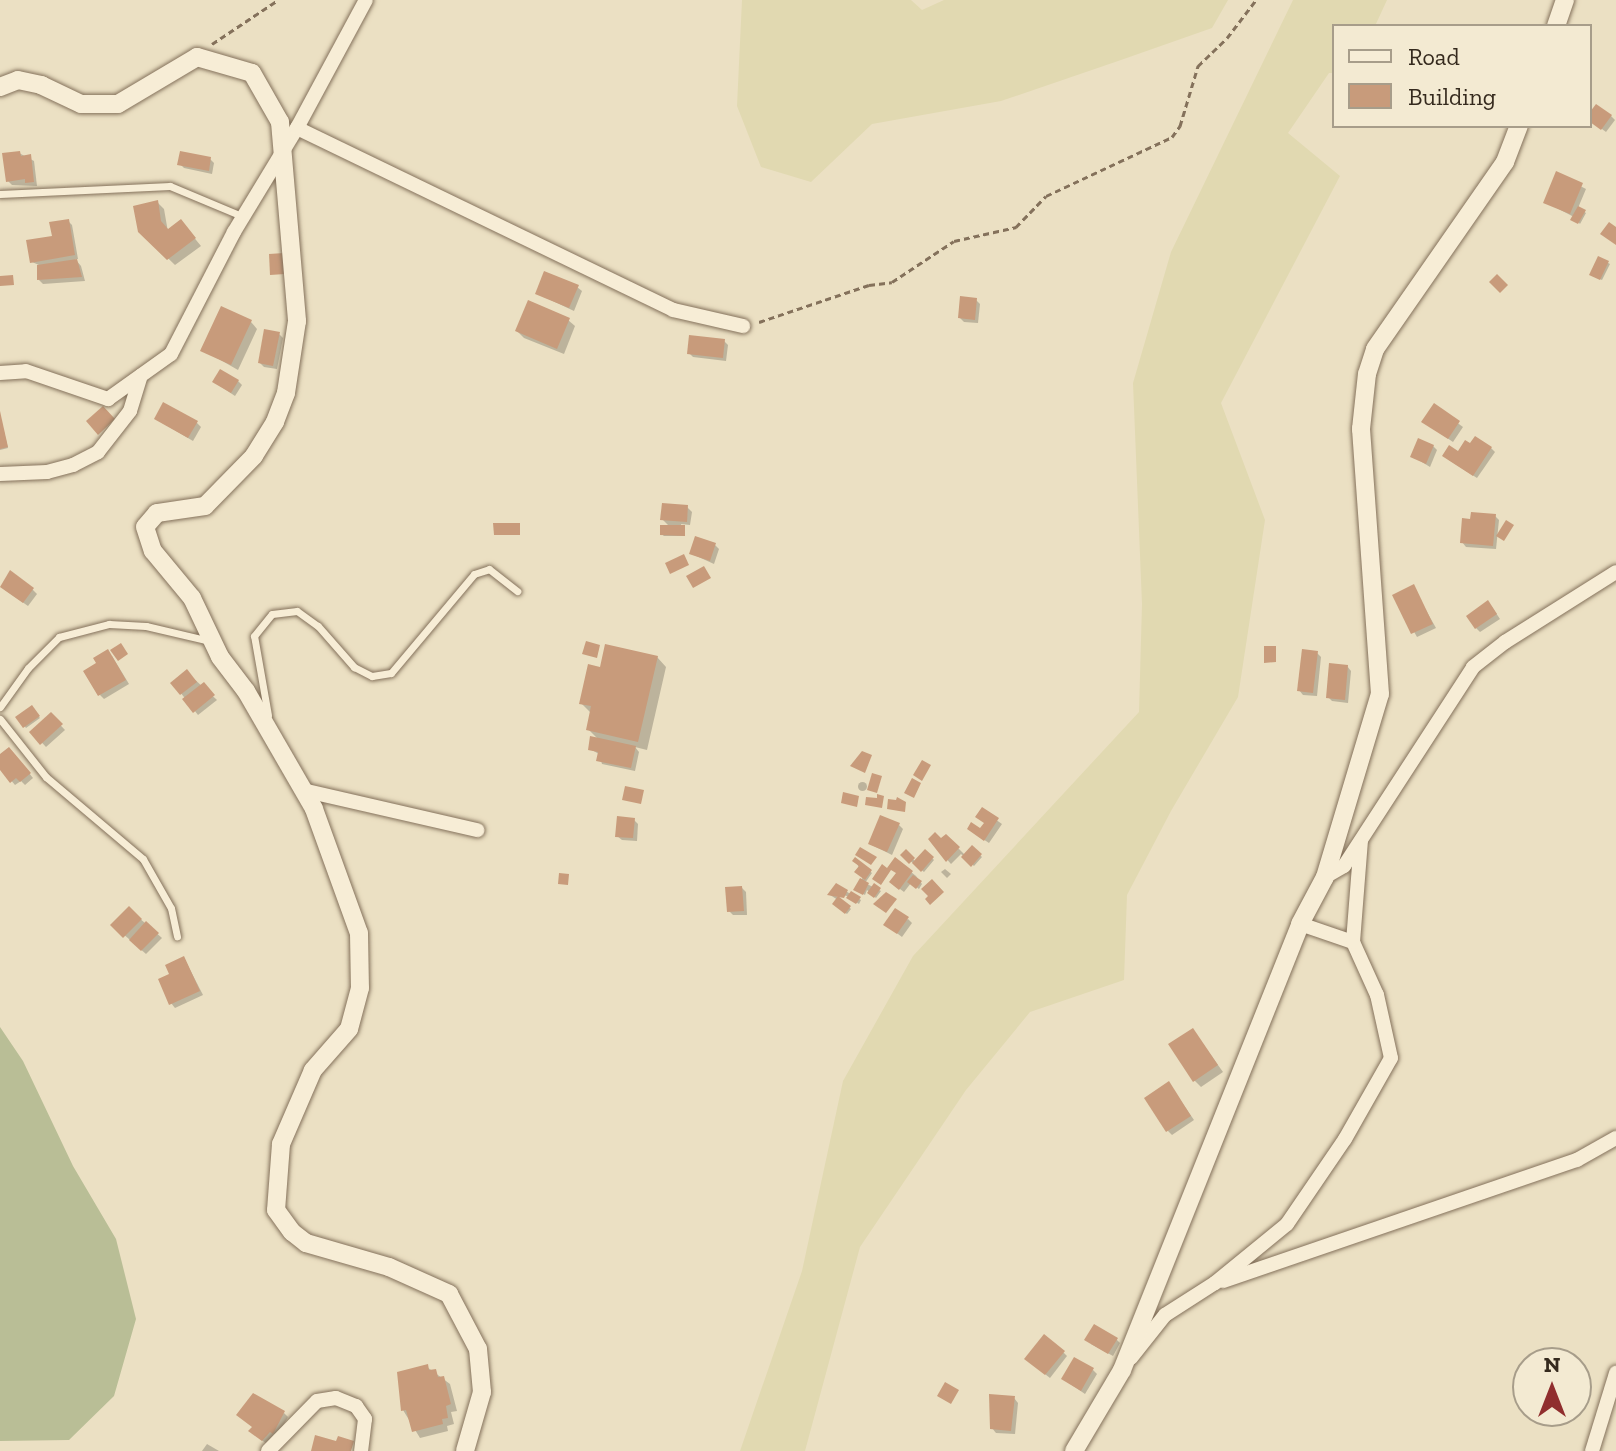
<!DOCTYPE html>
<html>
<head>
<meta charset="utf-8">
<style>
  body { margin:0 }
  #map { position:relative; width:1616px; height:1451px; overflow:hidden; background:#ebe0c3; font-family:"Zilla Slab",serif }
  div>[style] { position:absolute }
  .farmland>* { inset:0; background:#e1d9b1 }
  .cemetery>* { inset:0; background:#b9be96 }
  .shadow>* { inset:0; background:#0003 }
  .round { border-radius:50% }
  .building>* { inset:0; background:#c89b7b }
  .path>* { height:3px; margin-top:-1.5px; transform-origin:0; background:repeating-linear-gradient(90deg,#84715b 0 6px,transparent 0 10px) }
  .roads { filter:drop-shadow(0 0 2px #84715b) drop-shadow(0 0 2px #84715b) }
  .service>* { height:7px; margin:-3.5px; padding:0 3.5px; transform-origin:3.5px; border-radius:3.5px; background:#f7edd6 }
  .minor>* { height:14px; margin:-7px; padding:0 7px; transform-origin:7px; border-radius:7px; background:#f7edd6 }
  .tertiary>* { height:18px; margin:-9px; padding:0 9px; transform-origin:9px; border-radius:9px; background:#f7edd6 }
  span { translate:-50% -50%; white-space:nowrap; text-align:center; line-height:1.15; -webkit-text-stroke:7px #f3ead2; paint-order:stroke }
  .legend { position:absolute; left:1332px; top:24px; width:260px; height:104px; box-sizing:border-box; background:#f3ead2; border:2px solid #a79d8a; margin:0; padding:10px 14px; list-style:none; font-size:24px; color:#352a1e }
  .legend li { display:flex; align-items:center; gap:16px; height:40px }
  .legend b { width:40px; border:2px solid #a79d8a }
  .north { position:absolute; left:1512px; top:1347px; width:80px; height:80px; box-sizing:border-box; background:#f3ead2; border:2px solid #a79d8a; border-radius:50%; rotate:0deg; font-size:22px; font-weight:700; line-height:32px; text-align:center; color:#352a1e }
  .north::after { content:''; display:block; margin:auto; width:28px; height:36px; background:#902e2e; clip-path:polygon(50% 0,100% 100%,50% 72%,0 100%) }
</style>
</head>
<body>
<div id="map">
  <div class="farmland">
    <div style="clip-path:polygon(742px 0,911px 0,922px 10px,944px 0,1228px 0,1212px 28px,1121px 60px,1001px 101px,872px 124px,811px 182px,761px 167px,737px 106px)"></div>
    <div style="clip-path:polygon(1293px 0,1387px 0,1375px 26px,1334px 26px,1334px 73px,1329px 73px,1288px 133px,1340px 176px,1221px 403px,1265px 520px,1238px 697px,1171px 811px,1127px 895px,1124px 980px,1030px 1012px,966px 1090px,860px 1247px,805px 1451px,740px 1451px,802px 1271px,843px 1081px,913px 956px,1139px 712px,1142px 604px,1133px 383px,1171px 252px)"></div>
  </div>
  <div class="cemetery">
    <div style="clip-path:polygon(0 1027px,23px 1061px,73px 1166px,116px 1239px,136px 1319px,114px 1396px,69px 1440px,0 1441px)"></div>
  </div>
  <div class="shadow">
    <div style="clip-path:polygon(1590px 116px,1611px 116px,1615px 120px,1606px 132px,1590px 120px)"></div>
    <div style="clip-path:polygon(19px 153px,34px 161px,37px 186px,12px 185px,8px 181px)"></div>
    <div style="clip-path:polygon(210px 159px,214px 163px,212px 174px,184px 168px,180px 164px)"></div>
    <div style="clip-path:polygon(1557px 174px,1586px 189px,1578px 208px,1586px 213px,1580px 224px,1574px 217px,1545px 202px)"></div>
    <div style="clip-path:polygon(158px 203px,164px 209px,168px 232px,187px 229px,201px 246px,175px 265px,140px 231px)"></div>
    <div style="clip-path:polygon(68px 221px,72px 225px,78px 259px,75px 259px,81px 266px,85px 281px,43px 284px,39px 280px,39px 265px,32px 262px)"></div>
    <div style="clip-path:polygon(1599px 258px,1610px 264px,1602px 280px,1593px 276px)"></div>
    <div style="clip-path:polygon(577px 287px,582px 291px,574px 311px,538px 294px)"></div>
    <div style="clip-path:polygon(976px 300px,980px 304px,978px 323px,964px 322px,960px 318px)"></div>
    <div style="clip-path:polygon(568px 320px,575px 326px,564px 354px,524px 338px,517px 331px)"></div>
    <div style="clip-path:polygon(251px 322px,257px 329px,238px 370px,203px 350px)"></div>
    <div style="clip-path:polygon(279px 334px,283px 338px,277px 369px,264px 367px,260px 363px)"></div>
    <div style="clip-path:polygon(724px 341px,728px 345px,726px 361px,693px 357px,689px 353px)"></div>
    <div style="clip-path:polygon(238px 381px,242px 385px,235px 396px,214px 382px)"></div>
    <div style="clip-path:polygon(1434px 406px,1463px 427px,1453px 442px,1428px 425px)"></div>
    <div style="clip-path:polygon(0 415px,8px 448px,0 450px)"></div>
    <div style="clip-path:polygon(156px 419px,197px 423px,201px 427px,193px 441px)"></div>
    <div style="clip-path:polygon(1433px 446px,1437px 450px,1430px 467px,1412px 456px)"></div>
    <div style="clip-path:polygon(1491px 448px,1495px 452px,1477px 478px,1449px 460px,1459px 453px)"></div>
    <div style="clip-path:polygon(687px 507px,692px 512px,690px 525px,681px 524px,685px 536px,663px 536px,670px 527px,662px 519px)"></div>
    <div style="clip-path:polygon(1495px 516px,1499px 520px,1496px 549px,1466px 547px,1462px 542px)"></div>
    <div style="clip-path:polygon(715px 545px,719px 549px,714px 564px,692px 554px)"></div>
    <div style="clip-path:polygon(1413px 587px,1436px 628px,1417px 637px,1394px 596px)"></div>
    <div style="clip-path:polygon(5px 590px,33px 590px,37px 594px,28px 606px)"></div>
    <div style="clip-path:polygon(1492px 607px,1500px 619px,1480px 632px,1476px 628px)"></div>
    <div style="clip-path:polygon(1317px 653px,1321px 657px,1317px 696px,1303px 695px,1299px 690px)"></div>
    <div style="clip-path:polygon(112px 656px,129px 684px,104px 699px,100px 695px)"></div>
    <div style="clip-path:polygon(657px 657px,666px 667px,647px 750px,635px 747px,639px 752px,635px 771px,602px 764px,599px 754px,590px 749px,599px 740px,588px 729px,591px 713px,581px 703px,601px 669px)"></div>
    <div style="clip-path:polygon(1347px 666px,1351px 671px,1348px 703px,1332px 701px,1328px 697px)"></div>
    <div style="clip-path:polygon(191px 676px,217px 700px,198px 715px,173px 683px)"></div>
    <div style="clip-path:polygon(31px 708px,40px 718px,26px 728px,18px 717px)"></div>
    <div style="clip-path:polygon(51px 715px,65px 730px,46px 747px,32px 732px)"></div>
    <div style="clip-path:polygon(13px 753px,33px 778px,25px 785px,21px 781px,15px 785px,0 767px)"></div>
    <div class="round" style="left:857.5px;top:781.5px;width:9px;height:9px"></div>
    <div style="clip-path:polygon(982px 810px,1002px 824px,989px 843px,974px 833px,981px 831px,986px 824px)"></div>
    <div style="clip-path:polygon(634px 820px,638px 824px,637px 841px,622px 840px,617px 836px)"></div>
    <div style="clip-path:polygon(899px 825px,903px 829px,892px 855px,870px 844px)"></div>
    <div style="clip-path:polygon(946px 836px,965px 855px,972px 848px,982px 857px,974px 866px,961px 854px,951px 864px,930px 840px,941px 841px)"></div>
    <div style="clip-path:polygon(906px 852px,916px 862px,926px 852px,934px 860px,924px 872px,903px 855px)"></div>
    <div style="clip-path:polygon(855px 859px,872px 873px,865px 883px,881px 891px,876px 898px,867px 890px,865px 895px,856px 889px,863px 877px)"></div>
    <div style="clip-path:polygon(896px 860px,916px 876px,922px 884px,919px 889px,911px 883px,904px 892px,896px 886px)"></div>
    <div style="clip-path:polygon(945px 869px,951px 874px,947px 878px,941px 872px)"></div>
    <div style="clip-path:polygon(837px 886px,861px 900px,859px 904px,847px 896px,833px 893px,851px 909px,847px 914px,835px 904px,838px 900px,830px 895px)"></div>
    <div style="clip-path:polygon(742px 888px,746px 892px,747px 915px,733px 915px,729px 911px)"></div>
    <div style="clip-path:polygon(129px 909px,162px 938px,146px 954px,113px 925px)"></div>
    <div style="clip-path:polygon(908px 919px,912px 923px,902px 937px,890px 928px)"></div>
    <div style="clip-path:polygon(184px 958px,203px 995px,175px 1008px,171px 1003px,171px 975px)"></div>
    <div style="clip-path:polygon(1193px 1030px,1223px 1072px,1201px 1087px,1194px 1080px)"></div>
    <div style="clip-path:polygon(1172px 1088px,1194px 1120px,1172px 1135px,1168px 1131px)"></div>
    <div style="clip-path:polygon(1116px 1339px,1120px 1343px,1113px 1356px,1091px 1344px)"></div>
    <div style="clip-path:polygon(1063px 1352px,1067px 1356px,1050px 1378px,1031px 1363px)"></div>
    <div style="clip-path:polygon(427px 1367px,450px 1384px,457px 1411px,451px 1412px,454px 1424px,447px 1426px,448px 1431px,420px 1438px,403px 1410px)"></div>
    <div style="clip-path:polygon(1093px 1370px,1097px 1374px,1085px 1394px,1063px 1379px)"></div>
    <div style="clip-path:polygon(1014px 1398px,1018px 1403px,1015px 1434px,996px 1433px,992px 1428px)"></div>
    <div style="clip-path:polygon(284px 1413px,288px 1417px,277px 1436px,274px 1434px,267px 1444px,255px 1435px)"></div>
    <div style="clip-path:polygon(207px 1444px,219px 1451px,202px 1451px)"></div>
  </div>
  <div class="building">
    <div style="clip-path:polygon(1596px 104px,1612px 115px,1601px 130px,1590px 122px,1590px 112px)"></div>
    <div style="clip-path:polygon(20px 151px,21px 156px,31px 154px,34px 182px,25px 183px,25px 179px,6px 182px,2px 153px)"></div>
    <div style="clip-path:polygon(180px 151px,211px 157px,209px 171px,177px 165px)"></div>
    <div style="clip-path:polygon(1556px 171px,1583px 183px,1570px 214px,1543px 203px)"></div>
    <div style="clip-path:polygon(158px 200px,161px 221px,168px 229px,181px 219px,196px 238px,167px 260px,138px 232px,133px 206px)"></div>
    <div style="clip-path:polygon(1578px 206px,1586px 210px,1578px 224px,1570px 220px)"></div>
    <div style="clip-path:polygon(69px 219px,75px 255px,30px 263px,26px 240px,52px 236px,49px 222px)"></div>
    <div style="clip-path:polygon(1609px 222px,1616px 227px,1616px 245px,1600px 234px)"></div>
    <div style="clip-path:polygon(284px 253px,285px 274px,270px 275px,269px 254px)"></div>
    <div style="clip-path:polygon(1598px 256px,1609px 261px,1600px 280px,1589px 275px)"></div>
    <div style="clip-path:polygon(77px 259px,82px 277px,37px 280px,37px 265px)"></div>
    <div style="clip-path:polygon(544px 271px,579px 285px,569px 308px,535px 294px)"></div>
    <div style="clip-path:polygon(1497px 274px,1508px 285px,1500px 293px,1489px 282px)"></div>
    <div style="clip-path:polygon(13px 275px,14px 285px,0 286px,0 276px)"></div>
    <div style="clip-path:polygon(960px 296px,977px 298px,975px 320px,958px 318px)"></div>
    <div style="clip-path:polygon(528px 300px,570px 318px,557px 349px,515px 331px)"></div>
    <div style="clip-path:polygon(221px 306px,252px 320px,231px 365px,200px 351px)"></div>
    <div style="clip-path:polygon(264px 329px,280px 332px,273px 366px,258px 363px)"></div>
    <div style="clip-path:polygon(689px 335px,725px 339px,723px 358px,687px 354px)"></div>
    <div style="clip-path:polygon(220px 369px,239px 380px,231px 393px,212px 382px)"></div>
    <div style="clip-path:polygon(163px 402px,198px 421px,188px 438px,154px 419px)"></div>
    <div style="clip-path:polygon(1434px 403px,1460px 421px,1448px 439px,1421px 422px)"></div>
    <div style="clip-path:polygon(103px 406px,115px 419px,98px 435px,86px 421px)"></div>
    <div style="clip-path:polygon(0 411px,8px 447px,0 449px)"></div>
    <div style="clip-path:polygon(1475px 436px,1492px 447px,1473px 476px,1442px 456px,1449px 445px,1458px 451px,1465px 440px,1470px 443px)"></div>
    <div style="clip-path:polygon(1418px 438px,1434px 445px,1426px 464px,1410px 457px)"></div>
    <div style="clip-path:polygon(662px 503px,688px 505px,687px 522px,660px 520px)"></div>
    <div style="clip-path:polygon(1471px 512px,1496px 514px,1493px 546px,1460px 543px,1462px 518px,1470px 519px)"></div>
    <div style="clip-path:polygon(1506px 520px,1514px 525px,1504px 541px,1496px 536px)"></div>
    <div style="clip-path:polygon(493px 523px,520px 523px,520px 535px,494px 535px)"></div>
    <div style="clip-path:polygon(660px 525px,685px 525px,685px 536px,660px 535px)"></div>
    <div style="clip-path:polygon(695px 536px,716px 543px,710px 561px,689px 554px)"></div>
    <div style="clip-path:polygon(684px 554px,689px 565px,670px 574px,665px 563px)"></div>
    <div style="clip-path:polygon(704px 566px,711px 578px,693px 588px,686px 576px)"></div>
    <div style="clip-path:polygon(10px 570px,34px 588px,23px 603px,0 587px)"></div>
    <div style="clip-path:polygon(1414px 584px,1433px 624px,1411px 634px,1392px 595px)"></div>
    <div style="clip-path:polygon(1488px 600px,1497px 614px,1475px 629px,1466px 616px)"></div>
    <div style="clip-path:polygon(586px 641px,600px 645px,597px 658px,582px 654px)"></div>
    <div style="clip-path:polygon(121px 643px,128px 654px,118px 661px,110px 650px)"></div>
    <div style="clip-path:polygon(605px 644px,658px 656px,638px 742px,586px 730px,591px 706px,579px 704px,588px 664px,600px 667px)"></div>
    <div style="clip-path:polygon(1264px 646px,1276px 646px,1276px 662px,1264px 663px)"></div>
    <div style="clip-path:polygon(108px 649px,126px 680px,98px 696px,83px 671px,96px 663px,93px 658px)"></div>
    <div style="clip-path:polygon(1302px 649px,1318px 651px,1313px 693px,1297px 691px)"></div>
    <div style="clip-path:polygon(1329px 663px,1348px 665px,1345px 700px,1326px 698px)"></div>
    <div style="clip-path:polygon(187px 669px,197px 682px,180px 695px,170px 683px)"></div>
    <div style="clip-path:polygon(204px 682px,215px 695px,193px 713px,182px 699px)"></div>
    <div style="clip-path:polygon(32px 705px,40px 716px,23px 728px,15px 717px)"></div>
    <div style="clip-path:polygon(51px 712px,63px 724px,40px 745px,29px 732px)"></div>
    <div style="clip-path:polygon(590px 736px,636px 746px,631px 768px,596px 761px,598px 752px,588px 750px)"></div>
    <div style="clip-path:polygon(9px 747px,31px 773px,20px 782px,16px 778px,10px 783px,0 770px,0 754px)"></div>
    <div style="clip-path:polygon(862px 751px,872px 755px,865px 773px,850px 766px)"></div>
    <div style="clip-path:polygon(922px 760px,931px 765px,922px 781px,913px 775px)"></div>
    <div style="clip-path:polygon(872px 773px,882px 776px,877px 793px,867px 790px)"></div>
    <div style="clip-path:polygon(912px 778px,921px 783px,914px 798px,904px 793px)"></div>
    <div style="clip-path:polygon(625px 786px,644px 790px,641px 804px,622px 800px)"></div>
    <div style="clip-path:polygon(843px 792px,859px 796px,857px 807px,841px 803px)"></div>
    <div style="clip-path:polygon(877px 794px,884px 796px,882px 808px,865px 805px,866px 797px,877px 798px)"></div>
    <div style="clip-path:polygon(897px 797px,906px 802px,905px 812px,887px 809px,888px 799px,896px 800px)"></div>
    <div style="clip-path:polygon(982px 807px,999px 818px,984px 841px,967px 829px,971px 822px,980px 828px,984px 823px,975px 817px)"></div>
    <div style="clip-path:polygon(880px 815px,900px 823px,887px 852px,868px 844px)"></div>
    <div style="clip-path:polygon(617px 816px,635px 818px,633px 838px,615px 837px)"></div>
    <div style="clip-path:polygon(935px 832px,941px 838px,946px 834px,960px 847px,946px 862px,928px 839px)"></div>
    <div style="clip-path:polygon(972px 845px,982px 854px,971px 867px,961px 857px)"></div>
    <div style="clip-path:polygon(860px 847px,877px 857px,871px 865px,855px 855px)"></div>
    <div style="clip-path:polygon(906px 849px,915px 858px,909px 864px,900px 855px)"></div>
    <div style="clip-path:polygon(925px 849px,934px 857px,921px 872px,912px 863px)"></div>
    <div style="clip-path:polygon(855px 857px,872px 870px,865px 880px,854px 872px,859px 866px,852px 861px)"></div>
    <div style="clip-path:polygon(895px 857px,913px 871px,899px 890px,889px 882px,896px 873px,891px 870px,881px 885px,872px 879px,882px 864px,887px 868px)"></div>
    <div style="clip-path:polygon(559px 873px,569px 874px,568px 885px,558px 884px)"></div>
    <div style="clip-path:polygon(913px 875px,922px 881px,916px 889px,907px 882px)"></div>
    <div style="clip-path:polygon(860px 878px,869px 883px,863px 895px,853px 890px)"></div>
    <div style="clip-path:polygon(932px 879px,944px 892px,930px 905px,925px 899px,928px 896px,921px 889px)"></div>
    <div style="clip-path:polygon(836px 883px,848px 890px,844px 898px,827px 895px)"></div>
    <div style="clip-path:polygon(874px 883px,881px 888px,874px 898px,867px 893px)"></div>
    <div style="clip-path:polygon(742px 886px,744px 911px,727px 912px,725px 887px)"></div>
    <div style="clip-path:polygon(851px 891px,861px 897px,856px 904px,846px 898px)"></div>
    <div style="clip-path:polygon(886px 892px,897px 899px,886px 913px,873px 904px)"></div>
    <div style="clip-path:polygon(838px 896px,851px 906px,845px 914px,832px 904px)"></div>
    <div style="clip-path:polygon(129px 906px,142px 919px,123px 938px,110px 925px)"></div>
    <div style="clip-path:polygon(895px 908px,909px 917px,897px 934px,883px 925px)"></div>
    <div style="clip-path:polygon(146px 921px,159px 933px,141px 951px,129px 940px)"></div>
    <div style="clip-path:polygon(184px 956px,200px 991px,169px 1005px,158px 979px,169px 974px,165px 965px)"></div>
    <div style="clip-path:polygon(1193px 1028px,1218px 1065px,1193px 1082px,1168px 1044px)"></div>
    <div style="clip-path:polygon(1169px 1081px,1191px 1116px,1166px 1132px,1144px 1098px)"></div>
    <div style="clip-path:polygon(1094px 1324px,1118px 1338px,1108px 1354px,1084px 1340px)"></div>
    <div style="clip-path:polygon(1044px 1334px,1065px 1351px,1045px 1375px,1024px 1359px)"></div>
    <div style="clip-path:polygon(1074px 1357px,1094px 1368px,1081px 1391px,1061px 1379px)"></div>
    <div style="clip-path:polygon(428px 1364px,429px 1370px,436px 1369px,438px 1377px,444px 1376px,451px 1404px,446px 1406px,448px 1418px,442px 1419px,443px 1424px,412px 1432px,406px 1410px,401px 1411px,397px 1372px)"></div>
    <div style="clip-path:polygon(945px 1382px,959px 1390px,951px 1404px,937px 1396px)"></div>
    <div style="clip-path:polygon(253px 1393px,285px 1411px,273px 1434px,270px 1432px,262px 1441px,248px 1431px,252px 1427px,236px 1415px)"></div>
    <div style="clip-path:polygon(989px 1394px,1015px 1396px,1011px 1431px,990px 1429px)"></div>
    <div style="clip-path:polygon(315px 1435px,336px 1441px,338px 1436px,354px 1441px,351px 1451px,311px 1451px)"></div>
  </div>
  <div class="path">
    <div style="left:212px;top:44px;width:79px;rotate:-33.7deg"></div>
    <div style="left:759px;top:322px;width:116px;rotate:-18.6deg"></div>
    <div style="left:869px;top:285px;width:23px;rotate:-7deg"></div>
    <div style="left:892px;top:282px;width:74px;rotate:-33.5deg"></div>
    <div style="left:954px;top:241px;width:64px;rotate:-12.7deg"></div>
    <div style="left:1016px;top:227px;width:43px;rotate:-45.9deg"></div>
    <div style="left:1046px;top:196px;width:139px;rotate:-25.1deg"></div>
    <div style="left:1172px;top:137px;width:14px;rotate:-54deg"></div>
    <div style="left:1180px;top:126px;width:63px;rotate:-73.3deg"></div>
    <div style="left:1198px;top:66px;width:40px;rotate:-44deg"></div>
    <div style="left:1227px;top:38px;width:48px;rotate:-52.7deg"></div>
  </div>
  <div class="roads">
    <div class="service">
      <div style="left:0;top:194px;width:170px;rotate:-2.7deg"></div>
      <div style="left:170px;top:186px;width:80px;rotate:22.7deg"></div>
      <div style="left:0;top:707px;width:48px;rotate:-54.3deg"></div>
      <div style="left:28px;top:668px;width:44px;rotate:-45deg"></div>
      <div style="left:59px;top:637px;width:52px;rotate:-14.6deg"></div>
      <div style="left:109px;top:624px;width:37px;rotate:3deg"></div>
      <div style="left:146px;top:626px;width:66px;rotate:13.2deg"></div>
      <div style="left:268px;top:715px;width:80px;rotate:-100deg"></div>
      <div style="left:254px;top:636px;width:28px;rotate:-51deg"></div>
      <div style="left:272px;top:614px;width:25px;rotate:-7deg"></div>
      <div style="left:297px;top:611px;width:26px;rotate:36deg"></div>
      <div style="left:318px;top:626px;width:55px;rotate:48.7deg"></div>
      <div style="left:354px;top:667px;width:20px;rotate:27deg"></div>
      <div style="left:372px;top:676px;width:19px;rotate:-9deg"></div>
      <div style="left:391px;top:673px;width:129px;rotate:-50deg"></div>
      <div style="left:474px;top:574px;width:16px;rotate:-18deg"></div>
      <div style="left:489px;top:569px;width:36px;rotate:38deg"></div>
      <div style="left:0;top:719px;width:74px;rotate:51.6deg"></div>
      <div style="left:46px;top:777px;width:127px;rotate:40.2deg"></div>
      <div style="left:143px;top:859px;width:56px;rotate:60.3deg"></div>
      <div style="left:171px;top:908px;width:29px;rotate:78deg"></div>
    </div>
    <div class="minor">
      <div style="left:297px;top:128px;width:418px;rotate:25.8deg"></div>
      <div style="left:673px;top:310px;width:72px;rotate:12.9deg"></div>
      <div style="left:0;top:373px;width:26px;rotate:-4deg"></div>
      <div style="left:26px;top:371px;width:87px;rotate:18.9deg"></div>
      <div style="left:108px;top:399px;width:77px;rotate:-35.5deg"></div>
      <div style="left:171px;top:354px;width:137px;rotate:-62.7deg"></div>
      <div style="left:234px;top:232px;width:122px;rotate:-58.8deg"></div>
      <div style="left:297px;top:128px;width:145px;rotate:-61.7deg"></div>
      <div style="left:0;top:474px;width:47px;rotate:-2.4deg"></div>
      <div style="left:47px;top:472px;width:27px;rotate:-15deg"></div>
      <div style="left:73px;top:465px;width:28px;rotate:-27deg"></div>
      <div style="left:98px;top:452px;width:52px;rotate:-52deg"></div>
      <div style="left:130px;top:411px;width:37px;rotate:-73deg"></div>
      <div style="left:302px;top:790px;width:180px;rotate:12.9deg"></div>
      <div style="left:1325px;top:877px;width:22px;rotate:-30deg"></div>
      <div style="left:1344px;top:866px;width:237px;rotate:-57deg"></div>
      <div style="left:1473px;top:667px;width:41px;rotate:-38deg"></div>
      <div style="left:1505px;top:642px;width:131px;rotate:-32.2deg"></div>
      <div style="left:1300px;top:924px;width:56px;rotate:18.8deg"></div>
      <div style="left:1223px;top:1281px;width:374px;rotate:-18.9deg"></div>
      <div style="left:1577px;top:1160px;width:45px;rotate:-29.4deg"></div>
      <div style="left:1131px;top:1358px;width:55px;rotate:-51.7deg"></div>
      <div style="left:1165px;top:1315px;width:59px;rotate:-32.6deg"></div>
      <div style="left:1215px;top:1283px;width:93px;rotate:-39.3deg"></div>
      <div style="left:1287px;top:1224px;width:103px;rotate:-55.7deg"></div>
      <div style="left:1345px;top:1139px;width:93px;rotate:-60.4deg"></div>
      <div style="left:1391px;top:1058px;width:65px;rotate:-102.5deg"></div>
      <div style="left:1377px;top:995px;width:58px;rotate:-114.4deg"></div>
      <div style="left:1353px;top:942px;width:101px;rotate:-85.5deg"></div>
      <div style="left:268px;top:1451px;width:70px;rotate:-45.6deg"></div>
      <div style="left:317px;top:1401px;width:19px;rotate:-9deg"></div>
      <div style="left:336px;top:1398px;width:22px;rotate:22deg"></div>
      <div style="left:356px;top:1406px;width:16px;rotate:55deg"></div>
      <div style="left:365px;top:1419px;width:32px;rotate:97deg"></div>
      <div style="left:1592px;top:1451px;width:82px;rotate:-72.9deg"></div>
    </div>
    <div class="tertiary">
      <div style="left:1556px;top:26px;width:28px;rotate:-71deg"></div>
      <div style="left:0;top:87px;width:19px;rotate:-21deg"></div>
      <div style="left:18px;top:80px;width:24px;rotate:12deg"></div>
      <div style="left:41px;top:85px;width:44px;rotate:25.4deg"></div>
      <div style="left:81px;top:104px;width:37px"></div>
      <div style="left:118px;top:104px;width:92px;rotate:-30.7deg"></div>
      <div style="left:197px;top:57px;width:57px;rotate:16.2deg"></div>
      <div style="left:252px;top:73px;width:56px;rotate:60.3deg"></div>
      <div style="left:280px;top:122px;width:200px;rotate:85.1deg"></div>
      <div style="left:297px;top:321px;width:73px;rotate:98.7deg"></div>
      <div style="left:286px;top:393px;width:31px;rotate:111deg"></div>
      <div style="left:275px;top:422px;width:40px;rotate:122deg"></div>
      <div style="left:254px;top:456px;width:70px;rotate:134.4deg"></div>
      <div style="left:205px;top:506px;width:49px;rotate:171.7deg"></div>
      <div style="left:157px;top:513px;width:18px;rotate:131deg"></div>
      <div style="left:145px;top:527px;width:25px;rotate:72deg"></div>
      <div style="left:153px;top:551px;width:61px;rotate:50.3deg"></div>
      <div style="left:192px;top:598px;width:65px;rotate:64.6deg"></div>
      <div style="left:220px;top:657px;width:43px;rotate:52.6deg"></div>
      <div style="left:246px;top:691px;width:136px;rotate:60deg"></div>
      <div style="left:314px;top:809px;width:132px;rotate:70.1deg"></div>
      <div style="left:359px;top:933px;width:55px;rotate:89deg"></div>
      <div style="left:360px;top:988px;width:42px;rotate:105deg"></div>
      <div style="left:349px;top:1029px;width:55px;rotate:131.3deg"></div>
      <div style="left:313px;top:1070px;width:81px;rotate:113.4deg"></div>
      <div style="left:281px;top:1144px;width:66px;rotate:94.3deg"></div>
      <div style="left:276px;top:1210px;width:27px;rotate:54deg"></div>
      <div style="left:292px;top:1232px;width:18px;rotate:38deg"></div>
      <div style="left:306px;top:1243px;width:86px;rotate:16.1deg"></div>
      <div style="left:389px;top:1267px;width:66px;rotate:24.2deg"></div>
      <div style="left:449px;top:1294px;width:62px;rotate:62.2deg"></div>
      <div style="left:478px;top:1349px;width:43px;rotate:84.7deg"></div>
      <div style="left:482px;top:1392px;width:61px;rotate:106.1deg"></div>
      <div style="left:1074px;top:1451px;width:94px;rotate:-59.3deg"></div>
      <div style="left:1122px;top:1370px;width:480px;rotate:-68.2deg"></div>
      <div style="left:1300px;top:924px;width:53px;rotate:-62deg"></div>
      <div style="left:1325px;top:877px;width:191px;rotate:-73.3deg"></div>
      <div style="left:1380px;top:694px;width:266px;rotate:-94.1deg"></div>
      <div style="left:1361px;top:429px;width:55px;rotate:-83.8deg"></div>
      <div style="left:1367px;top:374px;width:26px;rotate:-72deg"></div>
      <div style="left:1375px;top:349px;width:228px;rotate:-55.2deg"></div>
      <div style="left:1505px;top:162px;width:39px;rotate:-69deg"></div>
    </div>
  </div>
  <ul class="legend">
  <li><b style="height:10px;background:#f7edd6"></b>Road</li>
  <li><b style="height:22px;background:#c89b7b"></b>Building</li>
  </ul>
  <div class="north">N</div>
</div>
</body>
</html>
